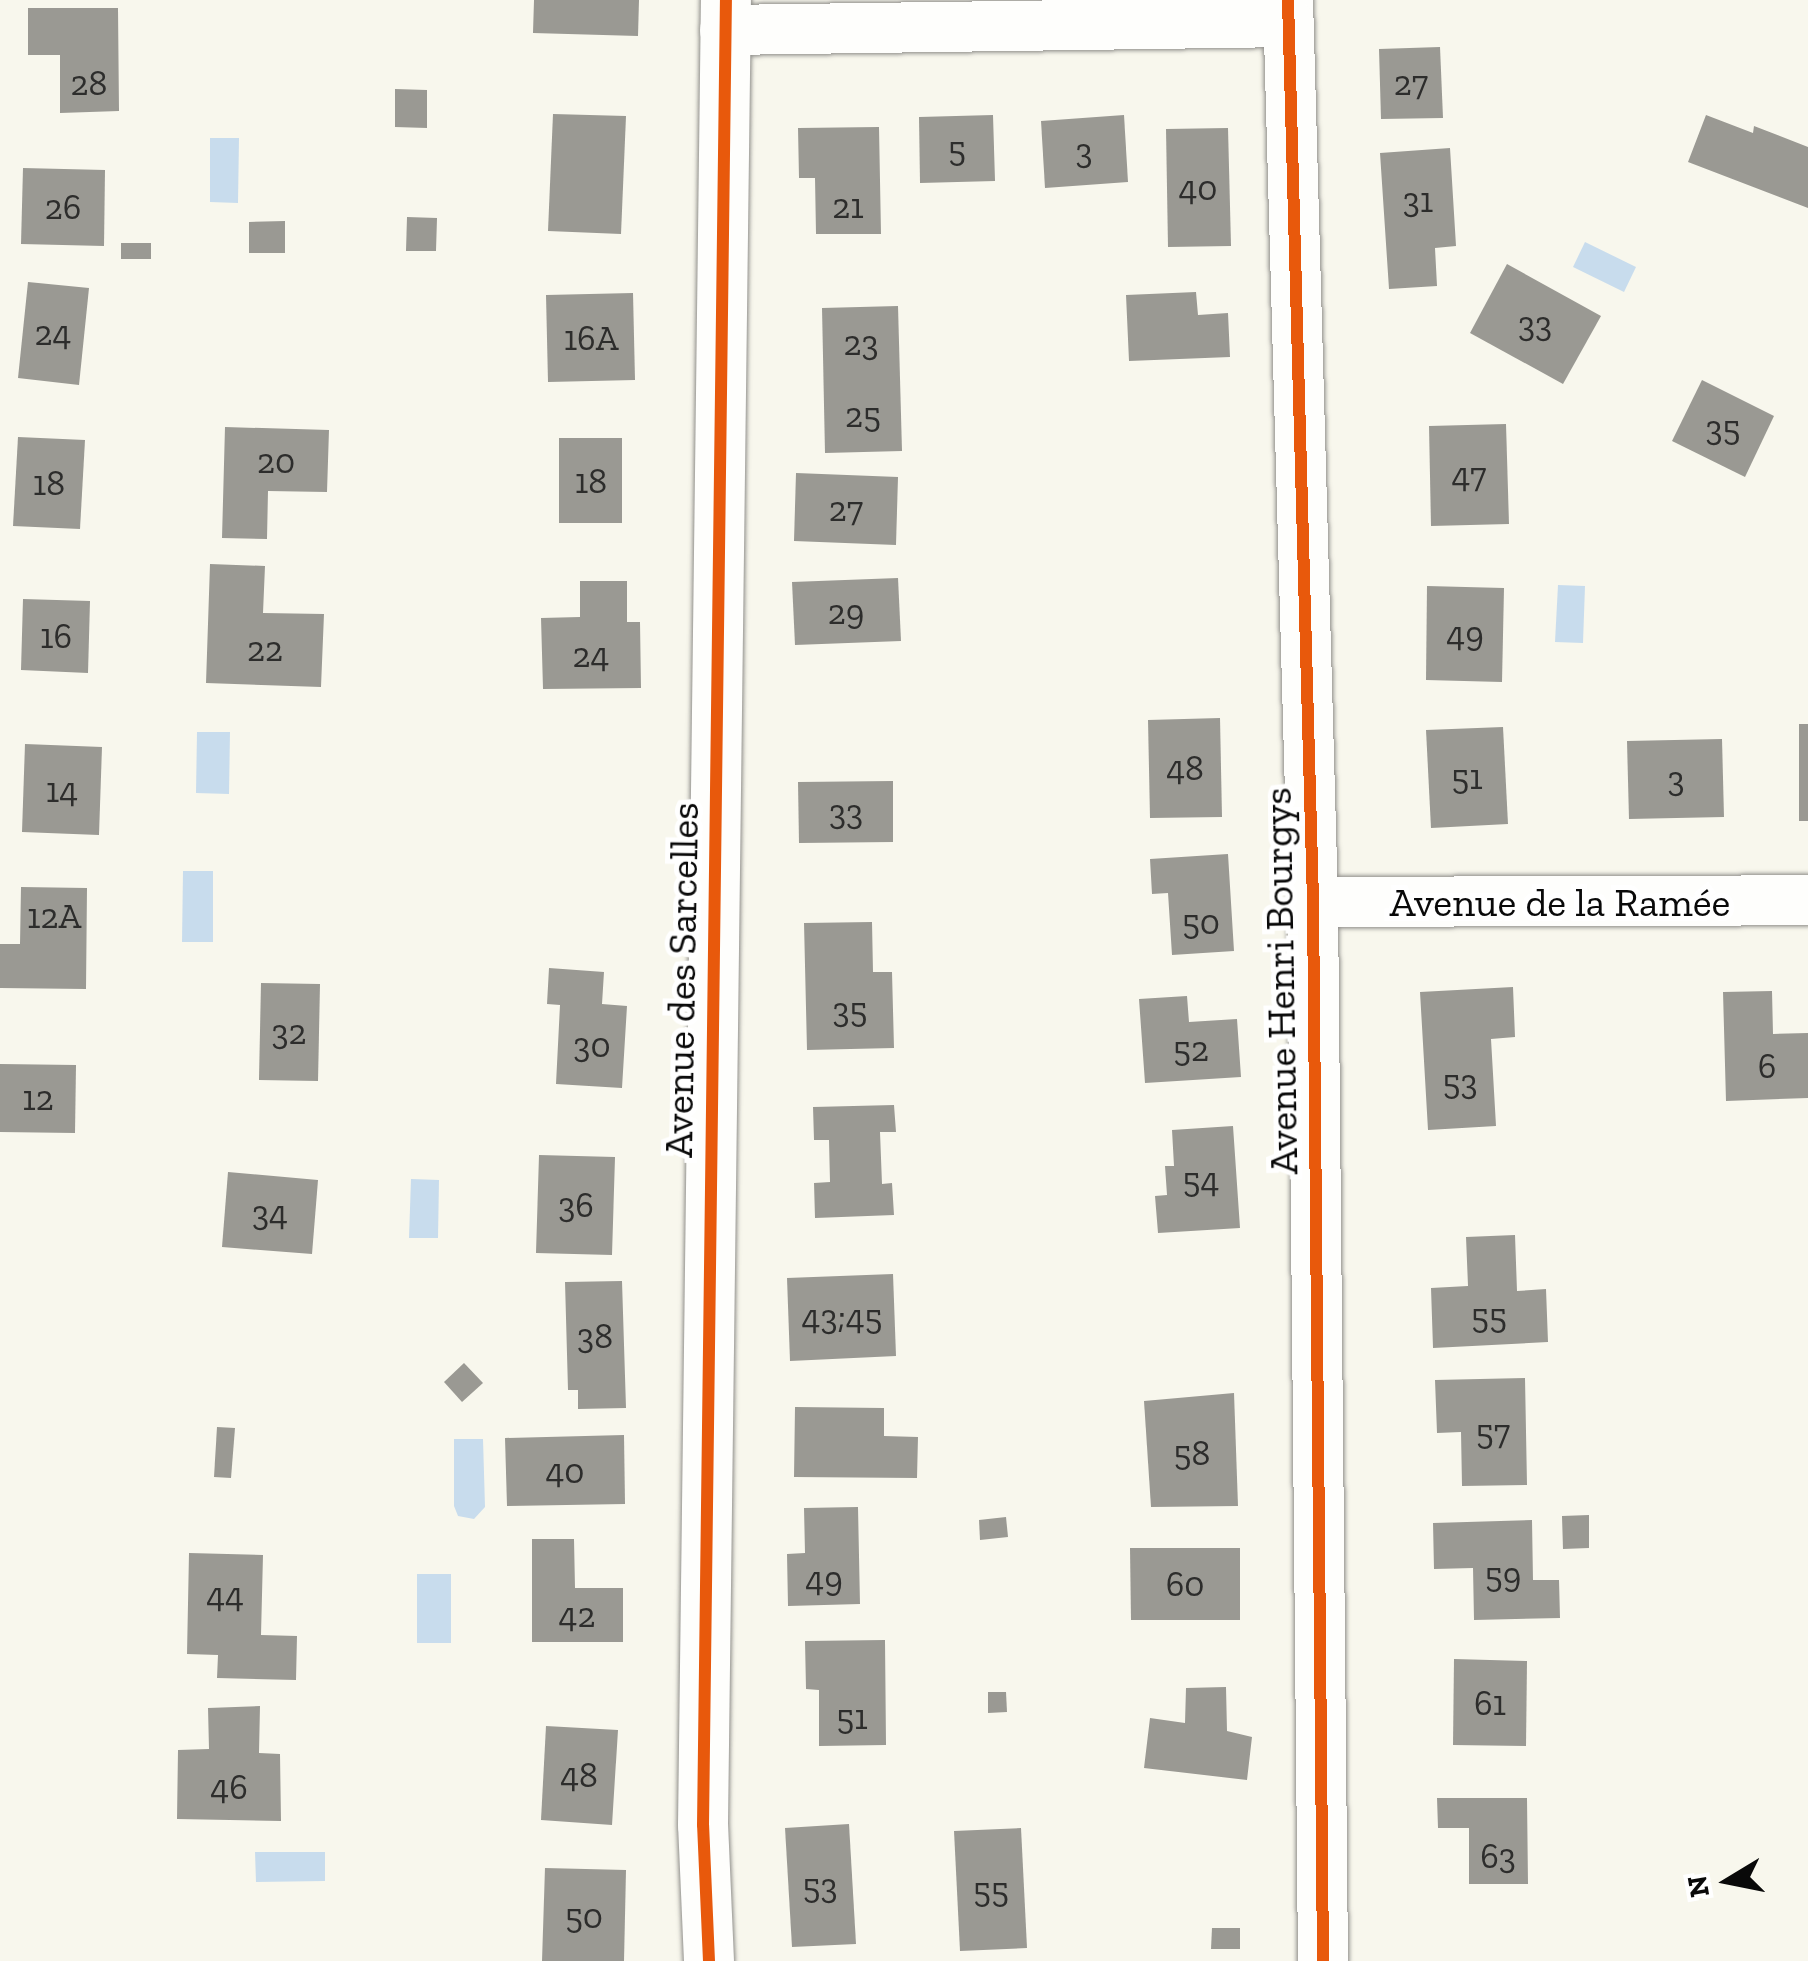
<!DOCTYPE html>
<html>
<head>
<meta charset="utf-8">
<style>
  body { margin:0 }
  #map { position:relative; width:1808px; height:1961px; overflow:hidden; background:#f8f7ed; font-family:"Zilla Slab",serif }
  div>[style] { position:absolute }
  .water>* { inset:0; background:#c8dced }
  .building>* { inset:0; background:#9a9993 }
  .roads { filter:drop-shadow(0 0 2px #91908c) drop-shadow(0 0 2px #91908c) }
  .minor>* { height:50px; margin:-25px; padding:0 25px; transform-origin:25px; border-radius:25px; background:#fefefc }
  .cycleway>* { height:12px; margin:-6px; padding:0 6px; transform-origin:6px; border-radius:6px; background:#e8590c }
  span { translate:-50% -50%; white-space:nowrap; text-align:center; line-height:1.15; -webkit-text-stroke:10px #fff; paint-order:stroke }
  .number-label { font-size:35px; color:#2d2d2c }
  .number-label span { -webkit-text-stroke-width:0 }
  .street-label { font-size:40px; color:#090909 }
  .north { position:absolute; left:1678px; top:1831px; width:100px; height:100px; -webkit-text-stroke:8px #fff; paint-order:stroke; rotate:260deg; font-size:28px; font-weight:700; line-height:40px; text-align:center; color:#090909 }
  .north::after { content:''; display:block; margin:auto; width:35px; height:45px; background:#090909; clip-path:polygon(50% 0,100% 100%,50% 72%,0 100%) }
</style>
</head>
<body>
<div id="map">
  <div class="water">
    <div style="clip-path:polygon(210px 138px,239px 138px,238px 203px,210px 202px)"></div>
    <div style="clip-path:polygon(1585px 242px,1636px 267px,1624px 292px,1573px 267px)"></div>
    <div style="clip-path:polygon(1558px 585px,1585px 586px,1583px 643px,1555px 642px)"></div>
    <div style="clip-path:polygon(197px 732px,230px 732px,229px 794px,196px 793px)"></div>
    <div style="clip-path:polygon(183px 871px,213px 871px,213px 942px,182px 942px)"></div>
    <div style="clip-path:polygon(411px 1179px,439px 1180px,438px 1238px,409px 1238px)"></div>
    <div style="clip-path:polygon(454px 1439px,483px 1439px,485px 1507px,474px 1519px,458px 1516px,454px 1506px)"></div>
    <div style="clip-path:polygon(417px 1574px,451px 1574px,451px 1643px,417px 1643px)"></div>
    <div style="clip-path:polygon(255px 1852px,325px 1852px,325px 1881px,256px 1882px)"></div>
  </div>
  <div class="building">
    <div style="clip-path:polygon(534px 0,639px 0,638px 36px,533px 33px)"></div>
    <div style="clip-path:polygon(28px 8px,118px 8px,119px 111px,60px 113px,60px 55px,28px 55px)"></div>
    <div style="clip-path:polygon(1440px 47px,1443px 118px,1381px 119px,1379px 49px)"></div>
    <div style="clip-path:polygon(395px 89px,427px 90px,427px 128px,395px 127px)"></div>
    <div style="clip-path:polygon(553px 114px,626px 116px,621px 234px,548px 231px)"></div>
    <div style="clip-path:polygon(993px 115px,995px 181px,920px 183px,919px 117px)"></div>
    <div style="clip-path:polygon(1124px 115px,1128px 182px,1045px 188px,1041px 121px)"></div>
    <div style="clip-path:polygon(1706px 115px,1753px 133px,1754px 126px,1808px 147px,1808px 208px,1688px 162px)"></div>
    <div style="clip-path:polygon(879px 127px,881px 234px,816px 234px,815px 178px,799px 178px,798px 128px)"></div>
    <div style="clip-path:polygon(1228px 128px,1231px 246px,1168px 247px,1166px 129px)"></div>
    <div style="clip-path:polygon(1450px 148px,1456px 246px,1435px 248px,1437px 286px,1389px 289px,1380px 153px)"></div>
    <div style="clip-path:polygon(23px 168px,105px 170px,104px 246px,21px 244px)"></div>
    <div style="clip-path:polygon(407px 217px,437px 218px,436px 251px,406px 251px)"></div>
    <div style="clip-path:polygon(285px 221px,285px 253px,249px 253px,249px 222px)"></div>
    <div style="clip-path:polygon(121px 243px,151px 243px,151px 259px,121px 259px)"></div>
    <div style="clip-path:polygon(1507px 264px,1601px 316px,1563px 384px,1470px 333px)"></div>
    <div style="clip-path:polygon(28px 282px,89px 288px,79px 385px,18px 378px)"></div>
    <div style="clip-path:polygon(1196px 292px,1198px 315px,1228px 313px,1230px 357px,1129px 361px,1126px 295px)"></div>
    <div style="clip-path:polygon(633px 293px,635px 380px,548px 382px,546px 295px)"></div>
    <div style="clip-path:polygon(898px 306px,902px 451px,825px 453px,822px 308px)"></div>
    <div style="clip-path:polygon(1702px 380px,1774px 416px,1745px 477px,1672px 441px)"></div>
    <div style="clip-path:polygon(1506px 424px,1509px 524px,1431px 526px,1429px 426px)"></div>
    <div style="clip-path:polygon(225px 427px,329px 430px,327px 492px,268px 491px,267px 539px,222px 538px)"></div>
    <div style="clip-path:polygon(18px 437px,85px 440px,80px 529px,13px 526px)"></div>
    <div style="clip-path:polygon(559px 438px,622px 438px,622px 523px,559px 523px)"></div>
    <div style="clip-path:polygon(796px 473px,898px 477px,896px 545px,794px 541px)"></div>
    <div style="clip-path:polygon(210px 564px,265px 566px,263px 613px,324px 614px,321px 687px,206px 683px)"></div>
    <div style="clip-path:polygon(898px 578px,901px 641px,795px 645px,792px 582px)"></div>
    <div style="clip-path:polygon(580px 581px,627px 581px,627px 622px,640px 622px,641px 688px,543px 689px,541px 618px,580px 617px)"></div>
    <div style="clip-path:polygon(1427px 586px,1504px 588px,1502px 682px,1426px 680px)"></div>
    <div style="clip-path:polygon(23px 599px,90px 601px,88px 673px,21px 670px)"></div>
    <div style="clip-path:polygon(1220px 718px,1222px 817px,1150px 818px,1148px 720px)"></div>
    <div style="clip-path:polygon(1799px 724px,1808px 724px,1808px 821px,1799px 821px)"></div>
    <div style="clip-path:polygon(1503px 727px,1508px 824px,1431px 828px,1426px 730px)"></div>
    <div style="clip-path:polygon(1722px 739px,1724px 817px,1629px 819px,1627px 741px)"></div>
    <div style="clip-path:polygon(25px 744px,102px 747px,99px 835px,22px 832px)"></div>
    <div style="clip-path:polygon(893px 781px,893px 842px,799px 843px,798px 782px)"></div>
    <div style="clip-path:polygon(1228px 854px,1234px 951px,1172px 955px,1168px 893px,1152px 894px,1150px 859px)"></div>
    <div style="clip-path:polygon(21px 887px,87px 888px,86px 989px,0 988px,0 944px,20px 944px)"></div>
    <div style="clip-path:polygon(872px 922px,873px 972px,892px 972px,894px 1048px,807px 1050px,804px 923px)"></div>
    <div style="clip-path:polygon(549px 968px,604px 972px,602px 1004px,627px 1006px,622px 1088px,556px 1084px,560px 1005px,547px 1004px)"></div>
    <div style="clip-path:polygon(261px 983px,320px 984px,318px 1081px,259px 1080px)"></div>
    <div style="clip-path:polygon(1513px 987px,1515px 1037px,1491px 1039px,1496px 1126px,1428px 1130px,1420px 992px)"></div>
    <div style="clip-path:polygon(1772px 991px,1773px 1034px,1808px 1033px,1808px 1098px,1726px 1101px,1723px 992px)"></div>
    <div style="clip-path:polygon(1187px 996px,1189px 1022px,1237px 1019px,1241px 1077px,1145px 1083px,1139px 999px)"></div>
    <div style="clip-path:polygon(0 1064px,76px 1065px,75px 1133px,0 1132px)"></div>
    <div style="clip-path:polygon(894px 1105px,896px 1132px,880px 1132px,882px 1184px,892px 1183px,894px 1215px,815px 1218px,814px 1183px,830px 1182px,829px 1140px,814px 1140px,813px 1107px)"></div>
    <div style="clip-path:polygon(1233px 1126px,1240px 1228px,1158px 1233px,1155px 1196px,1167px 1195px,1165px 1166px,1174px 1166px,1172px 1130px)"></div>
    <div style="clip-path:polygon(539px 1155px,615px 1157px,612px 1255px,536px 1253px)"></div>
    <div style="clip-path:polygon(228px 1172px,318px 1180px,312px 1254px,222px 1247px)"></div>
    <div style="clip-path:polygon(1515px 1235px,1517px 1291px,1546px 1289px,1548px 1342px,1433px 1348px,1431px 1288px,1468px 1286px,1466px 1237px)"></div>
    <div style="clip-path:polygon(893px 1274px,896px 1356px,790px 1361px,787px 1278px)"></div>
    <div style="clip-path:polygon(622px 1281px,626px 1408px,578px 1409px,578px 1390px,568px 1390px,565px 1282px)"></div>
    <div style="clip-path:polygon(464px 1363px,483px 1383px,462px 1402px,444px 1382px)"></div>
    <div style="clip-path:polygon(1525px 1378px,1527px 1485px,1462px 1486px,1461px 1432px,1437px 1433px,1435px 1380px)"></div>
    <div style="clip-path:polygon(1234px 1393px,1238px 1506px,1151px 1507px,1144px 1401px)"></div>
    <div style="clip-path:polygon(795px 1407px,884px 1408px,884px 1436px,918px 1437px,917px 1478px,794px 1477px)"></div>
    <div style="clip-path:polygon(217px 1427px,235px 1428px,231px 1478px,214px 1477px)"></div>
    <div style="clip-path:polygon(624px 1435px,625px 1504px,507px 1506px,505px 1438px)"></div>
    <div style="clip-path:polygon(858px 1507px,860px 1604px,788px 1606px,787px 1554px,805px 1553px,804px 1508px)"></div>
    <div style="clip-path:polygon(1589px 1515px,1589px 1548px,1563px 1549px,1562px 1516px)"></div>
    <div style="clip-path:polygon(1006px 1517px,1008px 1537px,980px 1540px,979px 1520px)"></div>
    <div style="clip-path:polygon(1532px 1520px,1533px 1580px,1559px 1580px,1560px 1618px,1474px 1620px,1473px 1568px,1434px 1569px,1433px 1523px)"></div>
    <div style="clip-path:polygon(532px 1539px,574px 1539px,575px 1588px,623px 1588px,623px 1642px,532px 1642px)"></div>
    <div style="clip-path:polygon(1130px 1548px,1240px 1548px,1240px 1620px,1131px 1620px)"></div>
    <div style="clip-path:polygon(189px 1553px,263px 1555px,261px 1635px,297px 1636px,296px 1680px,217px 1678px,218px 1655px,187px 1654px)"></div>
    <div style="clip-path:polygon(885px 1640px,886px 1745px,819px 1746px,819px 1690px,806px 1689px,805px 1641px)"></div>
    <div style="clip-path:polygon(1454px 1659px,1527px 1661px,1526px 1746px,1453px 1745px)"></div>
    <div style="clip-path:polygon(1226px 1687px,1227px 1731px,1252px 1737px,1247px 1780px,1144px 1768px,1150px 1718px,1185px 1723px,1186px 1688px)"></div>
    <div style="clip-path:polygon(988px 1692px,1006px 1692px,1007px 1712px,988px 1713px)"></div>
    <div style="clip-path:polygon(260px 1706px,259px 1753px,280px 1754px,281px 1821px,177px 1819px,178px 1750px,209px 1749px,208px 1708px)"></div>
    <div style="clip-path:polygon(546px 1726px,618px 1730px,612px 1825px,541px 1820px)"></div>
    <div style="clip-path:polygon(1437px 1798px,1527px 1798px,1528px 1884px,1469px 1884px,1469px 1828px,1438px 1828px)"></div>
    <div style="clip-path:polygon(849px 1824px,856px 1944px,792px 1947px,785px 1828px)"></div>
    <div style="clip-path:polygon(1021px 1828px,1027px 1948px,960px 1951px,954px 1831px)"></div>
    <div style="clip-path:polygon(545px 1868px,626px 1870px,624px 1961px,542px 1961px)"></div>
    <div style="clip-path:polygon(1212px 1928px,1240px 1928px,1240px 1949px,1211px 1949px)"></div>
  </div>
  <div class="roads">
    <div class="minor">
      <div style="left:1288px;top:0;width:902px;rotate:88.41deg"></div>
      <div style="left:1313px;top:902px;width:1059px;rotate:89.46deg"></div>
      <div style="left:725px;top:30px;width:563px;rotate:-0.81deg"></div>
      <div style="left:1313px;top:902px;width:495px;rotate:-0.2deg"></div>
      <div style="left:709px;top:1961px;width:136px;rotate:-92.5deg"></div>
      <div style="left:703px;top:1825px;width:1825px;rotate:-89.28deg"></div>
    </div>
  </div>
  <div class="cycleway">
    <div style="left:1288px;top:0;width:902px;rotate:88.41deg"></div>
    <div style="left:1313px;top:902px;width:1059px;rotate:89.46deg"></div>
    <div style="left:709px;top:1961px;width:136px;rotate:-92.5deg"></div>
    <div style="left:703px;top:1825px;width:1825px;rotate:-89.28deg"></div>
  </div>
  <div class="number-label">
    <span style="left:89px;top:83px">28</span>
    <span style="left:1411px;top:83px">27</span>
    <span style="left:957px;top:149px">5</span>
    <span style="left:1084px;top:151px">3</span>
    <span style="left:1198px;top:188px">40</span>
    <span style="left:1418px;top:200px">31</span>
    <span style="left:848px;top:206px">21</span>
    <span style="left:63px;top:207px">26</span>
    <span style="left:1535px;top:324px">33</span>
    <span style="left:53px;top:333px">24</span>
    <span style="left:591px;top:338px">16A</span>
    <span style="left:861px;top:343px">23</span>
    <span style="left:863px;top:415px">25</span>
    <span style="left:1723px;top:428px">35</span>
    <span style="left:276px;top:461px">20</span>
    <span style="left:1469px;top:475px">47</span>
    <span style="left:591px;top:481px">18</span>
    <span style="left:49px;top:483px">18</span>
    <span style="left:846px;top:509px">27</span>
    <span style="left:846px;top:612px">29</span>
    <span style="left:1465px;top:634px">49</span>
    <span style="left:56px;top:636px">16</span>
    <span style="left:265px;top:649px">22</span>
    <span style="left:591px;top:655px">24</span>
    <span style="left:1185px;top:768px">48</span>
    <span style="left:1467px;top:777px">51</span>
    <span style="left:1676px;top:779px">3</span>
    <span style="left:62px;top:790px">14</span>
    <span style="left:846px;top:812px">33</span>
    <span style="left:54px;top:916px">12A</span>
    <span style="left:1201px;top:922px">50</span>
    <span style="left:850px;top:1010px">35</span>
    <span style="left:289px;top:1032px">32</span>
    <span style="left:592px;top:1045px">30</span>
    <span style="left:1191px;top:1049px">52</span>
    <span style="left:1767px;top:1066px">6</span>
    <span style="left:1460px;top:1082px">53</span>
    <span style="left:38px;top:1098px">12</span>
    <span style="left:1201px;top:1180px">54</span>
    <span style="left:576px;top:1205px">36</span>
    <span style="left:270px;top:1213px">34</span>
    <span style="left:1489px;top:1316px">55</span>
    <span style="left:842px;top:1317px">43;45</span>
    <span style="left:595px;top:1336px">38</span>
    <span style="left:1493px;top:1432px">57</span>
    <span style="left:1192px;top:1453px">58</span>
    <span style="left:565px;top:1471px">40</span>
    <span style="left:1503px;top:1575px">59</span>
    <span style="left:824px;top:1579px">49</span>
    <span style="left:1185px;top:1584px">60</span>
    <span style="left:225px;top:1595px">44</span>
    <span style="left:577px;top:1615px">42</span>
    <span style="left:1490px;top:1703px">61</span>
    <span style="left:852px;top:1717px">51</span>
    <span style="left:579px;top:1775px">48</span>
    <span style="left:229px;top:1787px">46</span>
    <span style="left:1498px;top:1856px">63</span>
    <span style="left:820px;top:1886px">53</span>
    <span style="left:991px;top:1890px">55</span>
    <span style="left:584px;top:1916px">50</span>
  </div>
  <div class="street-label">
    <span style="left:1560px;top:902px">Avenue de la Ramée</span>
    <span style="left:681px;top:980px;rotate:-89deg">Avenue des Sarcelles</span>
    <span style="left:1280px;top:981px;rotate:-91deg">Avenue Henri Bourgys</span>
  </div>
  <div class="north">N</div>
</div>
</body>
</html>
